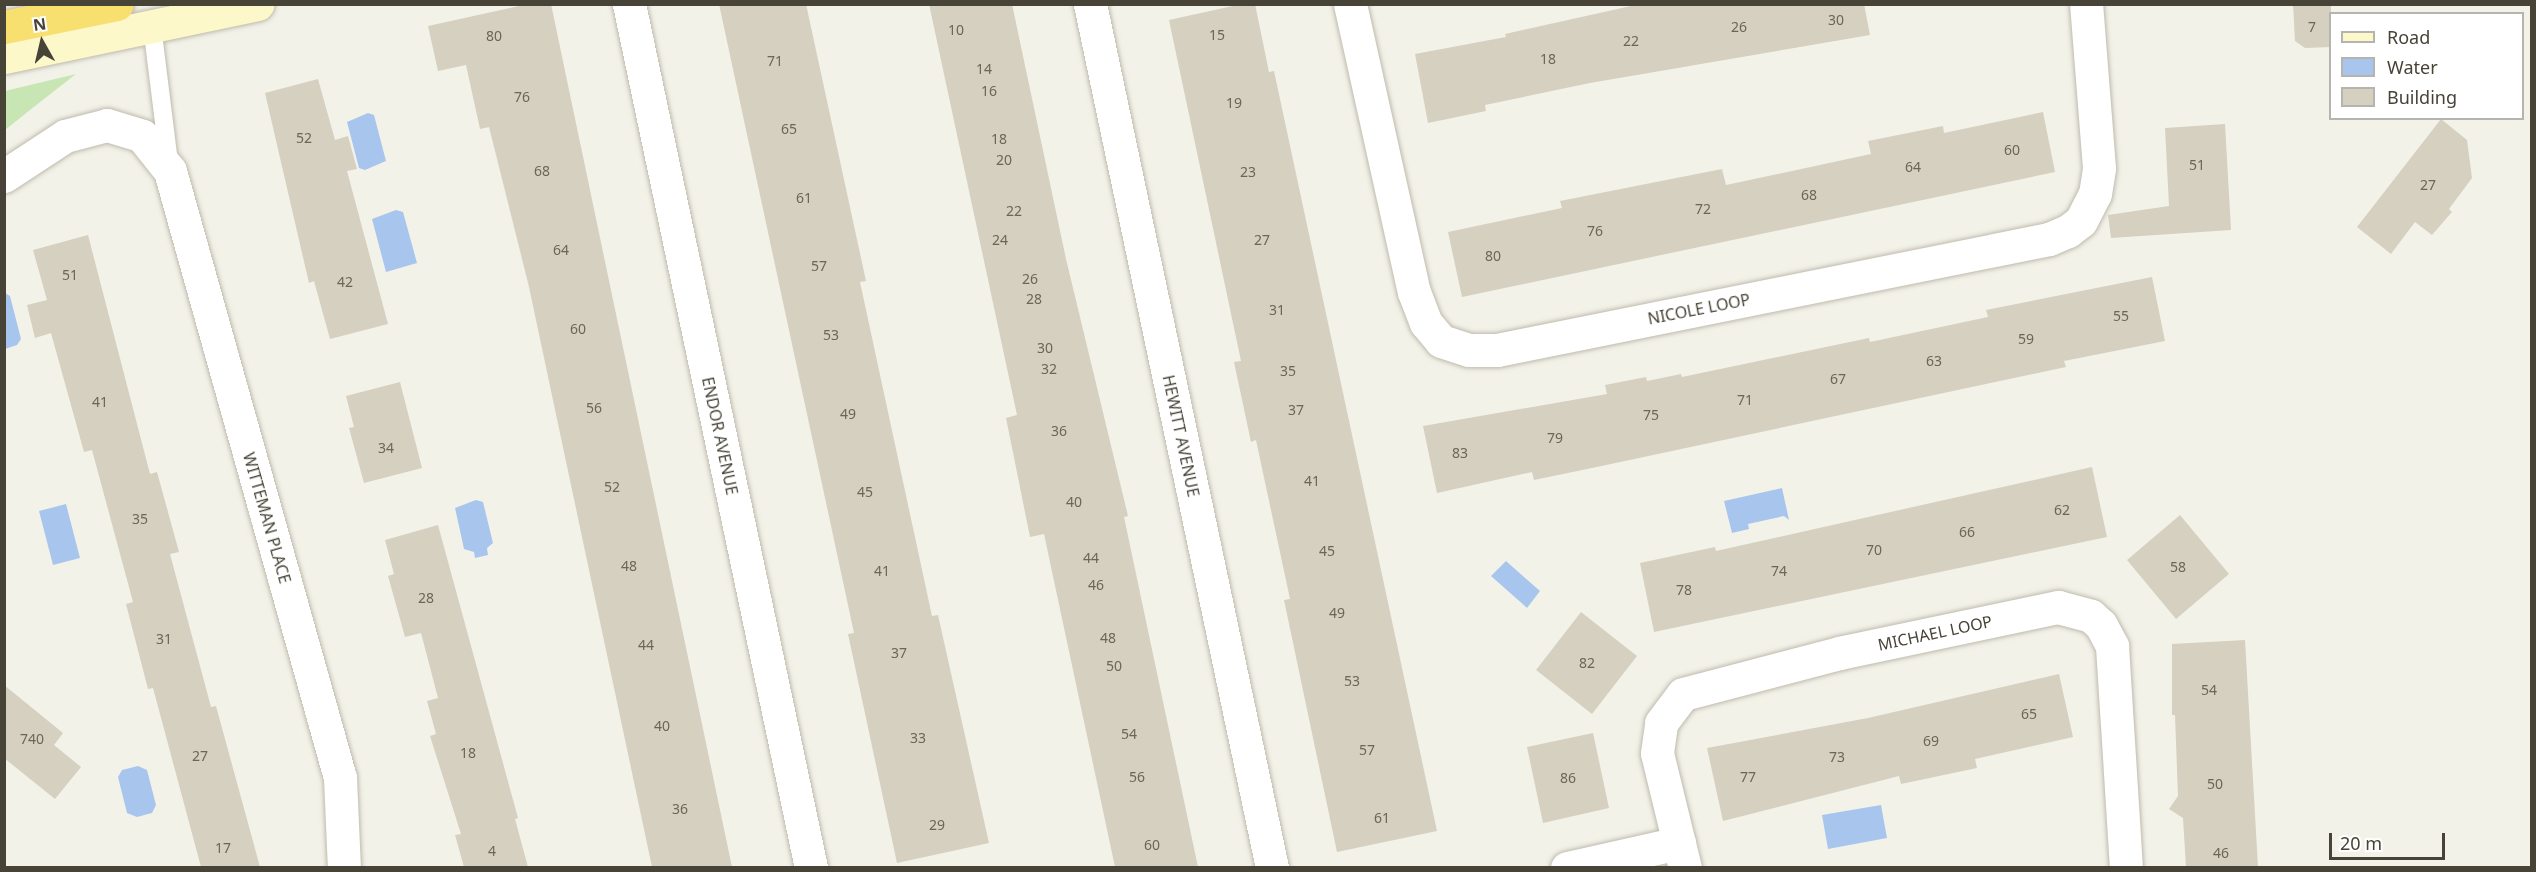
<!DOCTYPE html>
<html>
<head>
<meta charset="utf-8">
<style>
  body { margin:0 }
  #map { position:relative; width:2536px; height:872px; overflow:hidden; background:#f3f2e9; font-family:"Noto Sans",sans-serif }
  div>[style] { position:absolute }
  .green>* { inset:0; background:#c7e6b4 }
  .water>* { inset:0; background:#a8c6ed }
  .building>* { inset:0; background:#d5d0bf }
  .roads { filter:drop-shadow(0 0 2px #bfbbac) drop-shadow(0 0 2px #bfbbac) }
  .lane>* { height:18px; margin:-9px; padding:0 9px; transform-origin:9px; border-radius:9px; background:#fff }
  .street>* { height:33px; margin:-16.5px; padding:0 16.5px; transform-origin:16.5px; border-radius:16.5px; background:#fff }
  .secondary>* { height:33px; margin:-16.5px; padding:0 16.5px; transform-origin:16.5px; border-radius:16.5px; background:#fcf8ca }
  .highway>* { height:33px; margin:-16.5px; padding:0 16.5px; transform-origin:16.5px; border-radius:16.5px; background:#f7e070 }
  span { translate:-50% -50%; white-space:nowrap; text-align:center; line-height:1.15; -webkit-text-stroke:5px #fff; paint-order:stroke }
  .number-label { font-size:14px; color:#6a6659 }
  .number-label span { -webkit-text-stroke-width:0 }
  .street-label { font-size:16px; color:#474337 }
  .frame { position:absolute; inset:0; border:6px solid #474337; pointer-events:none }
  .legend { position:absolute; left:2329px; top:12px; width:195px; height:108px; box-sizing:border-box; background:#fff; border:2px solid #b5b4af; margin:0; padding:8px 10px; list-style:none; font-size:18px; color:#474337 }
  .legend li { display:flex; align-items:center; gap:12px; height:30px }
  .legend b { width:30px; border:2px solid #b5b4af }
  .north { position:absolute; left:12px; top:12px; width:60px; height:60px; -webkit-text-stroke:4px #fff; paint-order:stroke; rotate:352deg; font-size:16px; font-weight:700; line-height:24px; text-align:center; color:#474337 }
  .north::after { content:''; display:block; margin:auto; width:21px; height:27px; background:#474337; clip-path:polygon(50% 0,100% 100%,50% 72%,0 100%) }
  .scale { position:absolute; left:2329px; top:833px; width:116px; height:27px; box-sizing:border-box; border:3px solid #474337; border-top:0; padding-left:8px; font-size:18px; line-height:21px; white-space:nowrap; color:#474337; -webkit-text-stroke:4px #fff; paint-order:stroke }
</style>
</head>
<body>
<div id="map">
  <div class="green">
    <div style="clip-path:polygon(76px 74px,30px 110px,5px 130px,5px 91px)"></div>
  </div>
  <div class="water">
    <div style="clip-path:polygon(368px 113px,374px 115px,386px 161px,365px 170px,359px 168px,347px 122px)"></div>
    <div style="clip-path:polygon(396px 210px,403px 212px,417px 263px,386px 272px,372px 219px)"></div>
    <div style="clip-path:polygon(5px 293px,10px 296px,21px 339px,17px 345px,5px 349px)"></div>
    <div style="clip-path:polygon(1782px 488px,1789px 520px,1784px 516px,1748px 524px,1749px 529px,1732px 533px,1724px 501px)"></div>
    <div style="clip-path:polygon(476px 500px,483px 502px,493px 543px,487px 548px,488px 555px,475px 558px,474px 552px,464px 549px,455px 508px)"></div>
    <div style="clip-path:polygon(66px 504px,80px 558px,53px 565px,39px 511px)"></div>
    <div style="clip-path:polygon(1506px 561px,1540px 591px,1527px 608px,1491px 576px)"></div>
    <div style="clip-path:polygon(138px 766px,147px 770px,156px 805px,152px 813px,137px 817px,127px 813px,118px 777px,122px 770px)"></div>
    <div style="clip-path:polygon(1881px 805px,1887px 838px,1828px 849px,1822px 815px)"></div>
  </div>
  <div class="building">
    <div style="clip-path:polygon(528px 4px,551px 4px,732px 867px,652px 867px,529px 287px,489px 127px,480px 129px,466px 65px,438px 71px,428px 26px)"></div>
    <div style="clip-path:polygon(719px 4px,806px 4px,866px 281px,860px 282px,932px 616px,938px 615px,989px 843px,897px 863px,848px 634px,854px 633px)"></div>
    <div style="clip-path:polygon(929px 4px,1012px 4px,1066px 259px,1128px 516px,1124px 517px,1198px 867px,1115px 867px,1044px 534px,1030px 537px,1006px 418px,1017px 415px)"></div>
    <div style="clip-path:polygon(1242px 4px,1255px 4px,1269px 72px,1274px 71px,1437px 831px,1337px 852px,1284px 600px,1290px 599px,1256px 440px,1251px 442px,1234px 362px,1241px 361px,1169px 20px)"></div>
    <div style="clip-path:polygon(1640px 4px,1864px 4px,1870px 35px,1590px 83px,1485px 105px,1486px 111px,1428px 123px,1415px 54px,1506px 37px,1505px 34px)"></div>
    <div style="clip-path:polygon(2293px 4px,2331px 4px,2331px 47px,2305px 48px,2295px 41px)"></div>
    <div style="clip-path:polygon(318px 79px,335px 140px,348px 136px,357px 169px,347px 171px,388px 324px,330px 339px,314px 281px,309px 283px,265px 93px)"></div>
    <div style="clip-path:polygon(2043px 112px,2055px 172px,1462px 297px,1448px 232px,1562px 208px,1560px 201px,1722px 169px,1726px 185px,1871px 154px,1868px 141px,1943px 126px,1944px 133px)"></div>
    <div style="clip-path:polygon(2441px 119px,2467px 140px,2472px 178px,2449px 209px,2452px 212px,2432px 235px,2415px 222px,2391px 254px,2357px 227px)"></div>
    <div style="clip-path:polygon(2225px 124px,2231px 230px,2111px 238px,2108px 215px,2169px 206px,2165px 128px)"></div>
    <div style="clip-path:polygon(88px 235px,150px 474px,157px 472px,179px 552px,170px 554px,211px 707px,216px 706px,260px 867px,201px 867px,153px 688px,148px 689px,126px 604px,133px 602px,92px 450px,84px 452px,51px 333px,35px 338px,27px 305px,47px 300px,33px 250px)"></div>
    <div style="clip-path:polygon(2152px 277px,2165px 341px,2064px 361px,2066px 367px,1592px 468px,1534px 480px,1532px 472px,1437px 493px,1423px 426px,1607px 394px,1605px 385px,1646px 377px,1647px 381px,1681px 374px,1682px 377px,1869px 338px,1870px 342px,1988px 317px,1986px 310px)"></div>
    <div style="clip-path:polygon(400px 382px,422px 468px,364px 483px,349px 428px,354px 427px,346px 396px)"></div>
    <div style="clip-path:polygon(2092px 467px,2107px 537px,1654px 632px,1640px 563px,1715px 547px,1716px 551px)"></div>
    <div style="clip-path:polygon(2180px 515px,2229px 574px,2176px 619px,2127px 560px)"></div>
    <div style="clip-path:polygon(438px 525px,518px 818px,515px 819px,528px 867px,464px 867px,455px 835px,461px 834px,430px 736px,436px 734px,427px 701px,438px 698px,421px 633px,405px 637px,388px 576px,394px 574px,385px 540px)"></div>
    <div style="clip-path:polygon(1581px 612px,1637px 656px,1592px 714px,1536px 670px)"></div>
    <div style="clip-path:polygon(2245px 640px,2258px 867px,2186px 867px,2183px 818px,2169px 809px,2178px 796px,2175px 715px,2172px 715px,2172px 644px)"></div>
    <div style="clip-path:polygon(2059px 674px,2073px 737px,1975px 759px,1977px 768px,1901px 784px,1899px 776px,1723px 821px,1707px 748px,1868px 718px)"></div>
    <div style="clip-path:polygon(4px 685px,63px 733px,54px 745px,81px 767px,55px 799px,4px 758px)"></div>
    <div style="clip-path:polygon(1593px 733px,1609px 808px,1543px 823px,1527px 747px)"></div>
  </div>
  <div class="roads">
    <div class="lane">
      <div style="left:152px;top:26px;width:138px;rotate:82.9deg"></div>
    </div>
    <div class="street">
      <div style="left:629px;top:4px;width:883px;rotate:78.1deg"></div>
      <div style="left:1090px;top:4px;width:883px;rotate:78.1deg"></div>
      <div style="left:1350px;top:4px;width:295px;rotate:77.5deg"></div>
      <div style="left:1414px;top:292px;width:33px;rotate:69deg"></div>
      <div style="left:1426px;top:323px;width:23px;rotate:50deg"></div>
      <div style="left:1441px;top:341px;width:29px;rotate:18deg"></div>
      <div style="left:1469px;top:350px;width:28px"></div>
      <div style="left:1497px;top:350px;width:563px;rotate:-11.37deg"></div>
      <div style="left:2049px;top:239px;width:21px;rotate:-23deg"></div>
      <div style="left:2068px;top:231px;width:16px;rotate:-38deg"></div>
      <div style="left:2081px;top:221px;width:30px;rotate:-63deg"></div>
      <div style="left:2095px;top:194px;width:26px;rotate:-81deg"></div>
      <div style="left:2099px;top:168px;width:165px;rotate:-94.5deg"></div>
      <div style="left:4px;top:176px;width:73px;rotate:-33.3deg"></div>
      <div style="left:65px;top:136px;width:43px;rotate:-14.7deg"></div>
      <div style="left:107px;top:125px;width:37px;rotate:17deg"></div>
      <div style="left:142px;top:136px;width:45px;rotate:51.3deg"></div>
      <div style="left:170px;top:171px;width:630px;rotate:74.35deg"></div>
      <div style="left:340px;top:778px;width:90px;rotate:87.5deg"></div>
      <div style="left:1567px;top:868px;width:115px;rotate:-12.6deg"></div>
      <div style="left:1685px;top:868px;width:118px;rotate:-103.7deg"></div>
      <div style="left:1657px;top:753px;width:30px;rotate:-82deg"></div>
      <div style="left:1661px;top:723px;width:36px;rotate:-53deg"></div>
      <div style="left:1683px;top:694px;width:161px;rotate:-14.7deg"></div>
      <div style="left:1839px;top:653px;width:224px;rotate:-11.9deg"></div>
      <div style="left:2058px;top:607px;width:34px;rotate:15deg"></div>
      <div style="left:2091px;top:616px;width:13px;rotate:42deg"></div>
      <div style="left:2101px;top:625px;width:24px;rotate:62deg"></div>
      <div style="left:2112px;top:646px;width:222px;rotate:86.4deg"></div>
    </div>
    <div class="secondary">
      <div style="left:4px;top:57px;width:259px;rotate:-11.8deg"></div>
    </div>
    <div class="highway">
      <div style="left:4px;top:27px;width:115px;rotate:-11.5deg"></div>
    </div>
  </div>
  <div class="number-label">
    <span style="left:1836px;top:20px">30</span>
    <span style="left:1739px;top:27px">26</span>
    <span style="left:2312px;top:27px">7</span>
    <span style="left:956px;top:30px">10</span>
    <span style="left:1217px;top:35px">15</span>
    <span style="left:494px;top:36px">80</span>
    <span style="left:1631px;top:41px">22</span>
    <span style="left:1548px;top:59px">18</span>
    <span style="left:775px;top:61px">71</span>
    <span style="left:984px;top:69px">14</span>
    <span style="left:989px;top:91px">16</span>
    <span style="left:522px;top:97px">76</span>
    <span style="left:1234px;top:103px">19</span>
    <span style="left:789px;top:129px">65</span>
    <span style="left:304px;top:138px">52</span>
    <span style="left:999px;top:139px">18</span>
    <span style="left:2012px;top:150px">60</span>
    <span style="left:1004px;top:160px">20</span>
    <span style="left:2197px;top:165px">51</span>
    <span style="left:1913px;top:167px">64</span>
    <span style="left:542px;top:171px">68</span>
    <span style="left:1248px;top:172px">23</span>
    <span style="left:2428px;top:185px">27</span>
    <span style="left:1809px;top:195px">68</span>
    <span style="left:804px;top:198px">61</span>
    <span style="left:1703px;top:209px">72</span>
    <span style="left:1014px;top:211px">22</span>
    <span style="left:1595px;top:231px">76</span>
    <span style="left:1000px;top:240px">24</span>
    <span style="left:1262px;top:240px">27</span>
    <span style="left:561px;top:250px">64</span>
    <span style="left:1493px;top:256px">80</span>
    <span style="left:819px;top:266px">57</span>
    <span style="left:70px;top:275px">51</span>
    <span style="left:1030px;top:279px">26</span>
    <span style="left:345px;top:282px">42</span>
    <span style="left:1034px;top:299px">28</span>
    <span style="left:1277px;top:310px">31</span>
    <span style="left:2121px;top:316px">55</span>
    <span style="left:578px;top:329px">60</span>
    <span style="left:831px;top:335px">53</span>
    <span style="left:2026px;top:339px">59</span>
    <span style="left:1045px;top:348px">30</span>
    <span style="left:1934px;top:361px">63</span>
    <span style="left:1049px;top:369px">32</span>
    <span style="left:1288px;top:371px">35</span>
    <span style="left:1838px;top:379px">67</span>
    <span style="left:1745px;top:400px">71</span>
    <span style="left:100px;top:402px">41</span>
    <span style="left:594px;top:408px">56</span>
    <span style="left:1296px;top:410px">37</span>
    <span style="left:848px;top:414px">49</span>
    <span style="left:1651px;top:415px">75</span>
    <span style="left:1059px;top:431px">36</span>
    <span style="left:1555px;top:438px">79</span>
    <span style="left:386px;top:448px">34</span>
    <span style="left:1460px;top:453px">83</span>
    <span style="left:1312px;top:481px">41</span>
    <span style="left:612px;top:487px">52</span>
    <span style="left:865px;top:492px">45</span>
    <span style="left:1074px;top:502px">40</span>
    <span style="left:2062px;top:510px">62</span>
    <span style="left:140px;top:519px">35</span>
    <span style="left:1967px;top:532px">66</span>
    <span style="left:1874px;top:550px">70</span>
    <span style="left:1327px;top:551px">45</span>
    <span style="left:1091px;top:558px">44</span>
    <span style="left:629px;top:566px">48</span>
    <span style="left:2178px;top:567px">58</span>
    <span style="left:882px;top:571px">41</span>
    <span style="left:1779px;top:571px">74</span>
    <span style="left:1096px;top:585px">46</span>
    <span style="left:1684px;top:590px">78</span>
    <span style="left:426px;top:598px">28</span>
    <span style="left:1337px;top:613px">49</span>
    <span style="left:1108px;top:638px">48</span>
    <span style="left:164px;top:639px">31</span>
    <span style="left:646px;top:645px">44</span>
    <span style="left:899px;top:653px">37</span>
    <span style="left:1587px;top:663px">82</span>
    <span style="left:1114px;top:666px">50</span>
    <span style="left:1352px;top:681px">53</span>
    <span style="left:2209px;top:690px">54</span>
    <span style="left:2029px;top:714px">65</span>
    <span style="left:662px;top:726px">40</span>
    <span style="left:1129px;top:734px">54</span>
    <span style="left:918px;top:738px">33</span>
    <span style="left:32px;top:739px">740</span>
    <span style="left:1931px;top:741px">69</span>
    <span style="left:1367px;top:750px">57</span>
    <span style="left:468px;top:753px">18</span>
    <span style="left:200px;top:756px">27</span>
    <span style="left:1837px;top:757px">73</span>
    <span style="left:1137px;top:777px">56</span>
    <span style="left:1748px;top:777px">77</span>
    <span style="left:1568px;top:778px">86</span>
    <span style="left:2215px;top:784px">50</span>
    <span style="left:680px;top:809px">36</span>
    <span style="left:1382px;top:818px">61</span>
    <span style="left:937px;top:825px">29</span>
    <span style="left:1152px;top:845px">60</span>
    <span style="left:223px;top:848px">17</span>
    <span style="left:492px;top:851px">4</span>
    <span style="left:2221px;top:853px">46</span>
  </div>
  <div class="street-label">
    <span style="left:1699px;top:309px;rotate:-11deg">NICOLE LOOP</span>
    <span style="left:720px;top:436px;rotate:78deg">ENDOR AVENUE</span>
    <span style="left:1181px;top:436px;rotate:78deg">HEWITT AVENUE</span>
    <span style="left:267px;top:518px;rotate:74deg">WITTEMAN PLACE</span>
    <span style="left:1935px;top:633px;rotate:-12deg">MICHAEL LOOP</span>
  </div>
  <div class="frame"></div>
  <ul class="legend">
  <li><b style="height:8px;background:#fcf8ca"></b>Road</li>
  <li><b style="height:16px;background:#a8c6ed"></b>Water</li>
  <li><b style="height:16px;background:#d5d0bf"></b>Building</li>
  </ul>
  <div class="north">N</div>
  <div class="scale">20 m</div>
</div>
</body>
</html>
